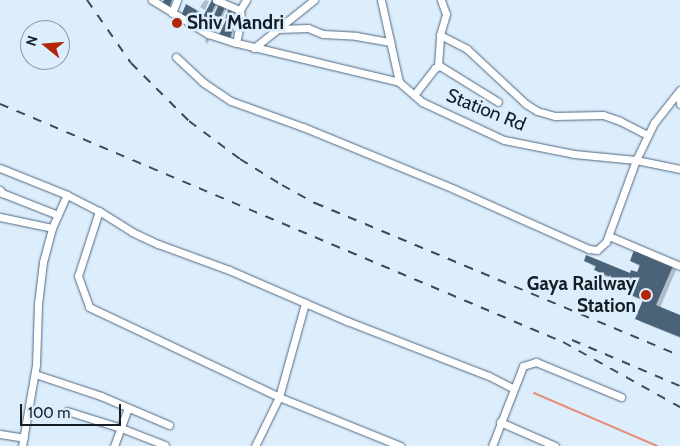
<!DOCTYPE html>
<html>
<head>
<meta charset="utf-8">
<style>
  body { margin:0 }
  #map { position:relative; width:680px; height:446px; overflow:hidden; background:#dcedfc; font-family:Cabin,sans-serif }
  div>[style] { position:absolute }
  .shadow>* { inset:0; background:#0003 }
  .stream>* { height:2px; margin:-1px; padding:0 1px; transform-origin:1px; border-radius:1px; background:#e68f7d }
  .building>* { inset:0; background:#4a6379 }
  .roads { filter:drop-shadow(0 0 1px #4f687e) drop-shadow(0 0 1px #4f687e) }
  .minor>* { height:7px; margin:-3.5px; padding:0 3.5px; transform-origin:3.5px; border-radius:3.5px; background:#fff }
  .rail>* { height:2px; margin-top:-1px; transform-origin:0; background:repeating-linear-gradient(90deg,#3d4852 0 9px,transparent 0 18px) }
  .dots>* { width:14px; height:14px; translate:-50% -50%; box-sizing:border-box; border:2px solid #dcedfc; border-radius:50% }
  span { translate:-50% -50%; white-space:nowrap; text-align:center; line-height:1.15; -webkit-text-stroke:5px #dcedfc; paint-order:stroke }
  .poi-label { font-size:19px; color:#141e27; font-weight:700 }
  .left { translate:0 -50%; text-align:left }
  .right { translate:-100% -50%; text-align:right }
  .street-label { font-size:19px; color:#141e27 }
  .north { position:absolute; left:20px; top:20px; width:50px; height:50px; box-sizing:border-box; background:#dcedfc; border:1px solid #8c9aa7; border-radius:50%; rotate:287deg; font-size:14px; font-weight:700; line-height:20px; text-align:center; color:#141e27 }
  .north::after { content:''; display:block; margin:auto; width:18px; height:22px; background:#b22508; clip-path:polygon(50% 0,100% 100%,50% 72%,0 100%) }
  .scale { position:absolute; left:20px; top:404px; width:101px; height:22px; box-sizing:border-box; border:2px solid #141e27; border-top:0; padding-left:6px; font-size:15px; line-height:18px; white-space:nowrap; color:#141e27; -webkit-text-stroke:4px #dcedfc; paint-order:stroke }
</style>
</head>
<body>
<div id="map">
  <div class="shadow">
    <div style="clip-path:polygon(205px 0,209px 1px,205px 10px,200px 7px)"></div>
    <div style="clip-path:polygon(213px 1px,218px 4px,211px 17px,216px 20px,211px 32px,200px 26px)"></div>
    <div style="clip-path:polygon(220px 4px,227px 7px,222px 19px,217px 16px)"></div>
    <div style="clip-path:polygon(187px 6px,201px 15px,197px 23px,184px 17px)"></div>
    <div style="clip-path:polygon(230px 8px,236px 11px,232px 24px,236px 26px,231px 39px,222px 36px,231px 23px,226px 18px)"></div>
    <div style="clip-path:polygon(206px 38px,209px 39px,208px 44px,205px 42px)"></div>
    <div style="clip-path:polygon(585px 261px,630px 274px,638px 274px,640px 267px,631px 261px,672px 267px,676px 270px,660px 308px,680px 316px,680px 338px,641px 322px,637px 318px,644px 301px,628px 295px,624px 291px,626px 285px,599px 274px,596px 268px)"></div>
  </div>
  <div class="stream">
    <div style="left:534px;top:393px;width:134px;rotate:23.3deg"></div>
  </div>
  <div class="building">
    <div style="clip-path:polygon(164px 0,172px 0,169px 8px,162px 4px)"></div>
    <div style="clip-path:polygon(212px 0,217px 1px,210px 16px,215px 18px,209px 31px,198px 26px)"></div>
    <div style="clip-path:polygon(220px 2px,226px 5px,220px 18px,214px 15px)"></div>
    <div style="clip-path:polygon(186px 4px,200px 12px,195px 23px,181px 16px)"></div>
    <div style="clip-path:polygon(230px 6px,235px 9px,231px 21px,225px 18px)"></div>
    <div style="clip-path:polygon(174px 17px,182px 21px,180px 28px,172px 24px)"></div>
    <div style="clip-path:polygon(226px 20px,235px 23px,230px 38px,219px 35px)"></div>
    <div style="clip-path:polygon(634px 250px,673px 266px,656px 305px,680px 315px,680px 337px,635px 319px,643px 300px,622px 291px,625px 283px,594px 270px,596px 266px,584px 261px,586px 255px,630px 273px,631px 270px,637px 272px,640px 265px,630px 261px)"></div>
  </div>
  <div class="roads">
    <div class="minor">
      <div style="left:152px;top:0;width:66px;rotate:31.3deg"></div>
      <div style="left:208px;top:34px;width:26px;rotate:18deg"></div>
      <div style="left:233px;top:42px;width:171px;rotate:13.5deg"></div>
      <div style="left:216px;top:0;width:26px;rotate:23deg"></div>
      <div style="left:240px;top:10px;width:12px;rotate:-59deg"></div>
      <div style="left:381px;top:0;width:84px;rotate:77.6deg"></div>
      <div style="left:399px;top:82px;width:30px;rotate:41deg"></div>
      <div style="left:422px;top:102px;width:90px;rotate:24.9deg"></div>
      <div style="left:504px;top:140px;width:71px;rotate:11.3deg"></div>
      <div style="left:574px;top:154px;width:62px;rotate:5.5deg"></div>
      <div style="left:636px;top:160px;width:45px;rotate:11.6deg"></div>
      <div style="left:172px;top:13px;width:14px;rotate:-69deg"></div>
      <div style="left:278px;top:29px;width:30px;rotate:-2deg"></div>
      <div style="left:308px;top:28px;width:16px;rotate:22deg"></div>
      <div style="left:323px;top:34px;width:33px;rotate:3deg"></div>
      <div style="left:356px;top:36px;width:35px;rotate:10deg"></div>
      <div style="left:440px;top:35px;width:30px;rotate:27deg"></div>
      <div style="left:467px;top:49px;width:81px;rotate:43deg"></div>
      <div style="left:526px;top:104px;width:13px;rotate:32deg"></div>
      <div style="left:537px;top:111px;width:19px;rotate:16deg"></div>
      <div style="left:555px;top:116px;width:48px;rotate:-1.2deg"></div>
      <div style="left:603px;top:115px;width:18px;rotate:19deg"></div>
      <div style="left:620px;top:121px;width:31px;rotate:27deg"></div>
      <div style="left:236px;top:43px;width:25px;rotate:-78deg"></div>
      <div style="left:241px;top:19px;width:9px;rotate:-96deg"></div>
      <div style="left:254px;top:48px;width:77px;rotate:-38.7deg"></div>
      <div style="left:176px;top:57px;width:38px;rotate:43deg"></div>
      <div style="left:204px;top:83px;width:32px;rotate:34deg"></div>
      <div style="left:231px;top:101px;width:77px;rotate:19.9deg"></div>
      <div style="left:303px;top:127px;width:163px;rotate:22.3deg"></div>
      <div style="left:454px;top:189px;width:148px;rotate:24deg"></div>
      <div style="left:589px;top:249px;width:8px;rotate:7deg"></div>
      <div style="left:597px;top:250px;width:12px;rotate:-42deg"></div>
      <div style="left:606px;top:242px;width:87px;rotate:-69.9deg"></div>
      <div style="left:636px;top:160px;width:41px;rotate:-64.1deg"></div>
      <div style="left:654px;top:123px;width:42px;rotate:-51.8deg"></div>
      <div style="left:438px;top:66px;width:31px;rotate:-86deg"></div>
      <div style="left:440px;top:35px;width:22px;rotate:-74deg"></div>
      <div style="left:446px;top:14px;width:15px;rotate:-110deg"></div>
      <div style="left:414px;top:95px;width:34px;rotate:-52deg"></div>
      <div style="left:435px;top:68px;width:5px;rotate:-22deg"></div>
      <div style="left:440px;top:66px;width:68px;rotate:31.8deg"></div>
      <div style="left:679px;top:95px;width:9px;rotate:84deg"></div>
      <div style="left:0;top:168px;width:72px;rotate:21.9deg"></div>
      <div style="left:0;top:190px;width:4px;rotate:56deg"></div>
      <div style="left:2px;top:193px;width:60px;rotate:21.4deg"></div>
      <div style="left:99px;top:211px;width:68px;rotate:107.9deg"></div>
      <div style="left:78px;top:276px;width:33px;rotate:70deg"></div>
      <div style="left:89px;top:307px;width:210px;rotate:25.3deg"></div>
      <div style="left:279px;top:397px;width:131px;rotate:22deg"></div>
      <div style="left:0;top:217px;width:53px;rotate:11.9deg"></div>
      <div style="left:609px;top:236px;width:77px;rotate:22.9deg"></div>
      <div style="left:35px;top:374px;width:70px;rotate:18.4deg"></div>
      <div style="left:101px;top:396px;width:74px;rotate:23.1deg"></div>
      <div style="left:67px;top:411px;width:57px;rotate:17.5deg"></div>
      <div style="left:121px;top:428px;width:47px;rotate:21.1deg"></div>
      <div style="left:500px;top:422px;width:60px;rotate:23.6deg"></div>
      <div style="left:0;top:434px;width:24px;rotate:9deg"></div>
      <div style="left:22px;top:446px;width:82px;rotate:-80.2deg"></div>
      <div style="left:36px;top:365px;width:61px;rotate:-88.1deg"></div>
      <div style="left:38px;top:304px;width:42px;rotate:-83.2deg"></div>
      <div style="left:43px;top:262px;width:35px;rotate:-75deg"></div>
      <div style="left:52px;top:228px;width:36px;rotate:-66deg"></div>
      <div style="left:67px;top:195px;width:36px;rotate:27deg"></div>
      <div style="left:99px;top:211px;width:39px;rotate:32deg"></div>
      <div style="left:132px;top:232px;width:29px;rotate:25deg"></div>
      <div style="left:158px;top:244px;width:76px;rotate:20.1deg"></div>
      <div style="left:229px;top:270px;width:129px;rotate:23.4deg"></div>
      <div style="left:347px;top:321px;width:152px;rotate:21.2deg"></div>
      <div style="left:489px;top:376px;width:27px;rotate:27deg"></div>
      <div style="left:114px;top:446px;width:40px;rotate:-69.8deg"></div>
      <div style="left:255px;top:446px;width:55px;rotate:-63.9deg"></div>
      <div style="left:279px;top:397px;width:98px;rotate:-74.5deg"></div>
      <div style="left:492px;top:446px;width:86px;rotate:-68.8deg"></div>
      <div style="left:523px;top:366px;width:14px;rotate:-17deg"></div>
      <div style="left:536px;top:362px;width:92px;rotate:22.4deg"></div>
    </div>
  </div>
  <div class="rail">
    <div style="left:87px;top:0;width:77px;rotate:55.1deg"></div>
    <div style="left:131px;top:63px;width:82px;rotate:45deg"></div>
    <div style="left:189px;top:121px;width:64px;rotate:36.7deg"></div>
    <div style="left:240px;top:159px;width:49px;rotate:31.8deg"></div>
    <div style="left:282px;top:185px;width:38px;rotate:29deg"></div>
    <div style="left:315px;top:203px;width:396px;rotate:22.7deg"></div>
    <div style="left:0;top:104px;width:611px;rotate:22.92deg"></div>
    <div style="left:563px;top:342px;width:134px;rotate:29.1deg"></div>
    <div style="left:572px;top:340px;width:117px;rotate:23.1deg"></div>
  </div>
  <div class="dots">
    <div style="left:177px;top:23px;background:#b22508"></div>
    <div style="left:646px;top:295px;background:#b22508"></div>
  </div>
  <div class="poi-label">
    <span class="left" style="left:187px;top:23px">Shiv Mandri</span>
    <span class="right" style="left:636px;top:295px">Gaya Railway<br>Station</span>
  </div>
  <div class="street-label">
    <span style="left:486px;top:110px;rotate:22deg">Station Rd</span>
  </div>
  <div class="north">N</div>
  <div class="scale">100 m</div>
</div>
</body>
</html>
